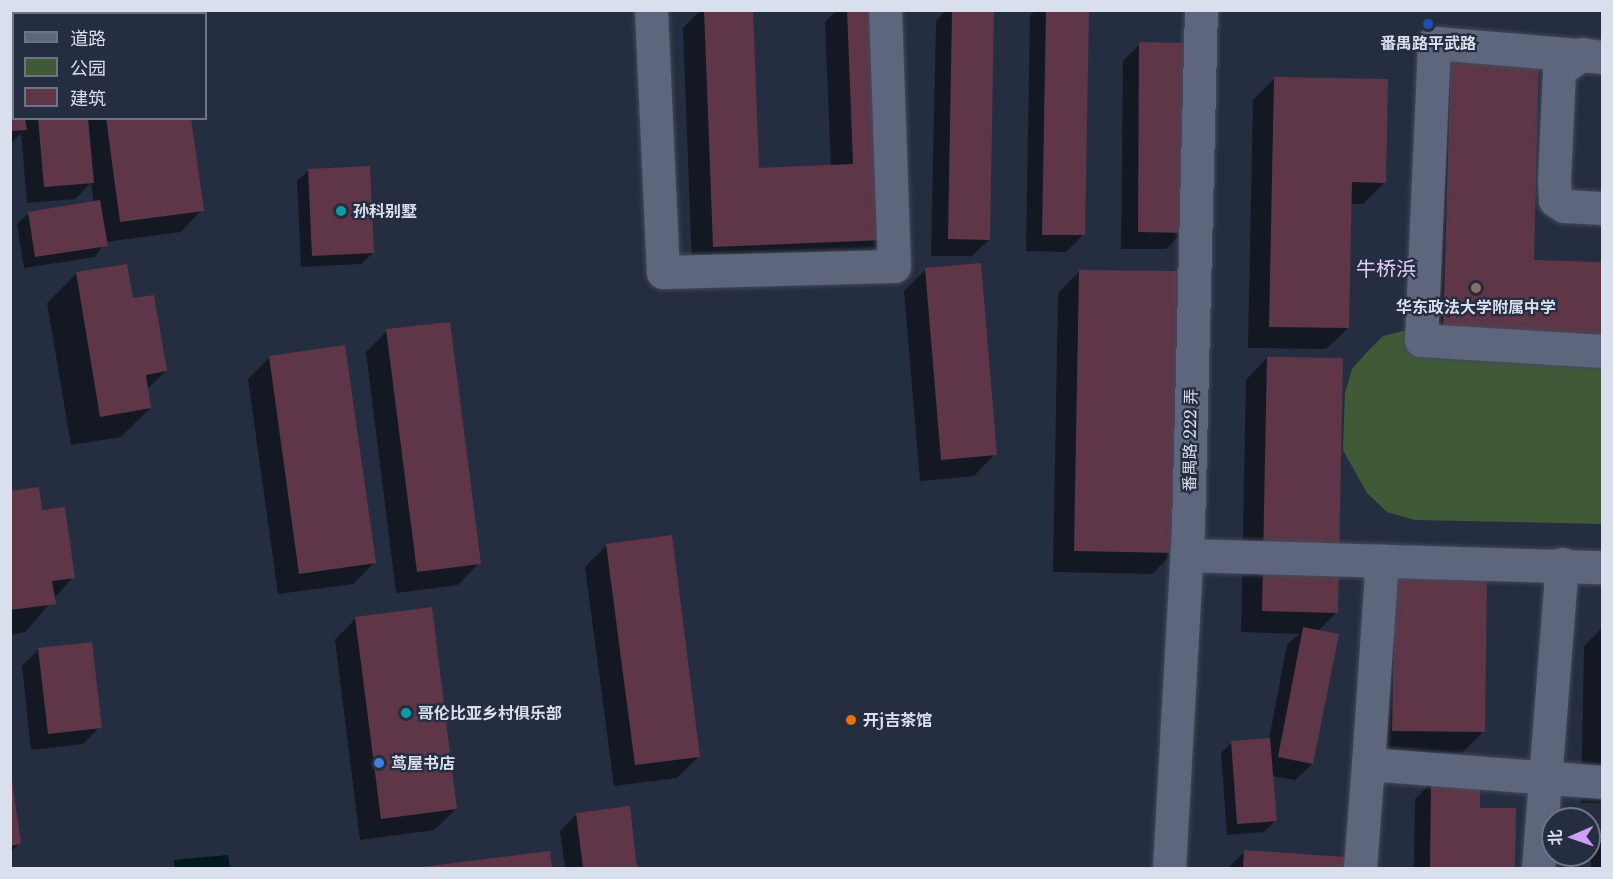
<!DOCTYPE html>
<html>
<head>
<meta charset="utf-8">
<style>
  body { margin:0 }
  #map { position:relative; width:1613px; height:879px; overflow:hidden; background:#252d40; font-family:"Libre Baskerville","Noto Sans SC",serif }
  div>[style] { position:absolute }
  .green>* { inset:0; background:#405a38 }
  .water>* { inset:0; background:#00191b }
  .shadow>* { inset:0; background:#0007 }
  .building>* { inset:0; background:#5e3648 }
  .roads { filter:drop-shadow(0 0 2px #434a59) drop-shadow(0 0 2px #434a59) }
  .minor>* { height:33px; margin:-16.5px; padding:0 16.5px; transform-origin:16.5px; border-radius:16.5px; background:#5d667c }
  .dots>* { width:16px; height:16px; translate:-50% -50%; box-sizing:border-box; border:3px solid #252d40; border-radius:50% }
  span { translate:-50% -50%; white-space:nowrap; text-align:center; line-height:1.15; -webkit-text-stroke:4.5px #252d40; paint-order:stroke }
  .poi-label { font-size:16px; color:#d9dfec; font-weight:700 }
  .left { translate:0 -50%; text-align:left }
  .street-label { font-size:16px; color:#d9dfec }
  .quarter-label { font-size:20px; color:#e4cef7 }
  .frame { position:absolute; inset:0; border:12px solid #d9dfec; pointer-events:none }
  .legend { position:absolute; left:12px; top:12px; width:195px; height:108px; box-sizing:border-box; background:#252d40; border:2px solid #6d7485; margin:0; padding:8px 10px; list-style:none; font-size:18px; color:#d9dfec }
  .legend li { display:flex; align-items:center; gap:12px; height:30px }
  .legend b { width:30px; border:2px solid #6d7485 }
  .north { position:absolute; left:1541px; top:807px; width:60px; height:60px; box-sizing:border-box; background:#252d40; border:2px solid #6d7485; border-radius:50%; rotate:268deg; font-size:16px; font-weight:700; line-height:24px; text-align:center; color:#d9dfec }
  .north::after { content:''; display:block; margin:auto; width:21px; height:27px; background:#d29cfd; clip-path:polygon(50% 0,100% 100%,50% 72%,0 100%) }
</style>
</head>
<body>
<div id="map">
  <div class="green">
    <div style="clip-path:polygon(1411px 329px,1602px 335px,1602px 524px,1415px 520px,1387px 512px,1367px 493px,1343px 450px,1345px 393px,1352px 369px,1368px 351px,1383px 336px)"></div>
  </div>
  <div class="water">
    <div style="clip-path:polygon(228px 855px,230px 868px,175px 868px,174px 860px)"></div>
  </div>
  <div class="shadow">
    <div style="clip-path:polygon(701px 10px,751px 10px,758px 169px,831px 166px,825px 22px,837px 10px,874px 10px,883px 240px,861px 261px,692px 268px,683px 28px)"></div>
    <div style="clip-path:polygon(946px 10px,993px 10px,989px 240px,972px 256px,931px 256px,936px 21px)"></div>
    <div style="clip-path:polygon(1035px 10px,1088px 10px,1083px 235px,1066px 252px,1026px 251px,1030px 16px)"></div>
    <div style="clip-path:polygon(1140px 44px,1183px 232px,1166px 249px,1121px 249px,1123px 61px)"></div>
    <div style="clip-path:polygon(1452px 53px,1532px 261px,1602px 263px,1602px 352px,1427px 348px,1435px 70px)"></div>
    <div style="clip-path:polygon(10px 73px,14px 118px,190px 118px,202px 210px,181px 232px,105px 242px,95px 257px,24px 268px,17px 224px,29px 213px,94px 203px,91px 183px,75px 199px,27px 203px,21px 133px,10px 144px)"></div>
    <div style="clip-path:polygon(1275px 78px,1385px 182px,1363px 204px,1350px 204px,1348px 328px,1326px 349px,1248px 348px,1253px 100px)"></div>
    <div style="clip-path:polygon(309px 170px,373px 253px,361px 264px,301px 267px,297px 181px)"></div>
    <div style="clip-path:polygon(926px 269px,995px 454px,974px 476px,920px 481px,904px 291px)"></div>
    <div style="clip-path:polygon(1080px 271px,1174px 552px,1152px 574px,1053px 572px,1058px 293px)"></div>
    <div style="clip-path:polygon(76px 274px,132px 300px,166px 371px,147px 389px,150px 408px,121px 437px,71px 445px,47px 303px)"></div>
    <div style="clip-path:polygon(387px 331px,479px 563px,458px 585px,396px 593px,366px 352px)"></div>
    <div style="clip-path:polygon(270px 357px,375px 562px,353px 584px,278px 594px,248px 379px)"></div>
    <div style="clip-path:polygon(1267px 358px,1337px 612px,1318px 631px,1312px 764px,1295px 780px,1272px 776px,1275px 821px,1264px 832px,1227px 835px,1221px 753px,1232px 742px,1269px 739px,1287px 645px,1299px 634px,1241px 632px,1246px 380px)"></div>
    <div style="clip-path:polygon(10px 493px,41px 511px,73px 577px,25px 632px,10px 635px)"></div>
    <div style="clip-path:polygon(607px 545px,698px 757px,677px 778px,614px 786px,585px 567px)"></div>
    <div style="clip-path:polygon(1374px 595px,1483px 732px,1462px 753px,1371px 752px)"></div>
    <div style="clip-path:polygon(356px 618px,456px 809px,434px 830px,360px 840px,335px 640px)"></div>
    <div style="clip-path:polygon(1602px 628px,1602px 803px,1581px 803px,1584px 646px)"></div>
    <div style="clip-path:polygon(39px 649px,100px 727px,83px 744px,31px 750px,22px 666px)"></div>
    <div style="clip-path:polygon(10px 766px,19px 844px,10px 852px)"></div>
    <div style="clip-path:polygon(1432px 782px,1478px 810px,1515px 810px,1514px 868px,1414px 868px,1415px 799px)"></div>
    <div style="clip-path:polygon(628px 808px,636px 868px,565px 868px,560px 831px,577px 814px)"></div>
    <div style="clip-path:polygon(1602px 836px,1602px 868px,1591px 868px,1591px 848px)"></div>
    <div style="clip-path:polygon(1245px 851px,1372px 868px,1228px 868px)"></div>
    <div style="clip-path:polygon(548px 852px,550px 868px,423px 868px)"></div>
  </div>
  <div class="building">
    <div style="clip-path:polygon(704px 10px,753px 10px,759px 168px,853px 164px,847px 10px,875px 10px,884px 240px,713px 247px)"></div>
    <div style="clip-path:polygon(952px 10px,994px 10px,990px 240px,948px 239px)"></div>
    <div style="clip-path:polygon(1046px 10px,1089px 10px,1085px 235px,1042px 235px)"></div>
    <div style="clip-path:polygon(1139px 42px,1186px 43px,1184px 233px,1138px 232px)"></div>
    <div style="clip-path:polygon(1451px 52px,1539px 54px,1534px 260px,1602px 262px,1602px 336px,1443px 331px)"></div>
    <div style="clip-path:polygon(14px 71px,14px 118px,25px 118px,27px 130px,10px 131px)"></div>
    <div style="clip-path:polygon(1274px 77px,1388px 79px,1386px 183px,1352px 182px,1349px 328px,1269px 327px)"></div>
    <div style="clip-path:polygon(38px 118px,88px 118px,94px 183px,44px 187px)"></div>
    <div style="clip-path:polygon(106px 118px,191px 118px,204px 211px,120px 222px)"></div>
    <div style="clip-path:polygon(370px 166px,374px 253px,312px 256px,308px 169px)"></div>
    <div style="clip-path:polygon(100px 200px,108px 246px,35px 257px,28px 212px)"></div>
    <div style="clip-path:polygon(981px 263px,997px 455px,941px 460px,925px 268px)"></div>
    <div style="clip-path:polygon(127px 264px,133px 298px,154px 295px,167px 371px,146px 375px,151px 408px,100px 417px,76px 272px)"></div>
    <div style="clip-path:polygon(1079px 270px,1180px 271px,1175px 553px,1074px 551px)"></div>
    <div style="clip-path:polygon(450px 322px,481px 564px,417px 572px,386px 329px)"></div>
    <div style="clip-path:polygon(345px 345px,376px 563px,299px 574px,269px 356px)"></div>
    <div style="clip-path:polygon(1267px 357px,1343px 358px,1338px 613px,1262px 611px)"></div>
    <div style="clip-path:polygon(39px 487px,42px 510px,65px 507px,75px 578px,52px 581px,56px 604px,10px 610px,10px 491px)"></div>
    <div style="clip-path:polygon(672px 535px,700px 757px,635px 765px,606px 544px)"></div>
    <div style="clip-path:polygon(1395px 572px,1487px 573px,1485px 732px,1392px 731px)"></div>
    <div style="clip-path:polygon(432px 607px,457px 809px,381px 819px,355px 617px)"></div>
    <div style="clip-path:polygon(1303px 627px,1339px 634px,1313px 764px,1278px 757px)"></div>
    <div style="clip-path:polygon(92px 642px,102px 728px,48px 734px,38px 648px)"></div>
    <div style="clip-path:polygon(1270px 738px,1277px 821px,1237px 824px,1231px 741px)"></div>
    <div style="clip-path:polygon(10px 766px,21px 844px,10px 846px)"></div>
    <div style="clip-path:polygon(1431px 780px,1480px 781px,1480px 808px,1516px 808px,1515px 868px,1430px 868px)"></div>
    <div style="clip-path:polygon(630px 806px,637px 868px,583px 868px,576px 813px)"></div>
    <div style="clip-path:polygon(1244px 850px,1375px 859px,1374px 868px,1243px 868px)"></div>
    <div style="clip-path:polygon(550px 851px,552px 868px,423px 868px,422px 867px)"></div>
  </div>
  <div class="roads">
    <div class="minor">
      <div style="left:651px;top:10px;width:262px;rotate:87.4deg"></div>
      <div style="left:663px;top:272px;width:231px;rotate:-1.5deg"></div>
      <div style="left:894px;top:266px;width:256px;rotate:-92deg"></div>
      <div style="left:1594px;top:56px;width:12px;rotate:-171deg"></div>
      <div style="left:1582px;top:54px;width:28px;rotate:145deg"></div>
      <div style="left:1559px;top:70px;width:111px;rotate:92.6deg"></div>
      <div style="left:1554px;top:181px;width:19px;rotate:87deg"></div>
      <div style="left:1555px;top:200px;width:11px;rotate:34deg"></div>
      <div style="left:1564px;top:206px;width:38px;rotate:3deg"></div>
      <div style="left:1602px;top:57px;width:169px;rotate:-175.2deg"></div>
      <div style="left:1434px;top:43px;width:297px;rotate:92.5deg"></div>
      <div style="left:1421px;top:340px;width:181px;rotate:3.5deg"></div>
      <div style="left:1186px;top:555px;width:416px;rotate:1.7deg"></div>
      <div style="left:1368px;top:764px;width:204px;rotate:-86.1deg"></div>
      <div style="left:1169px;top:868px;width:340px;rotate:-86.8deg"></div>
      <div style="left:1188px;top:529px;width:519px;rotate:-88.57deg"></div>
      <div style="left:1360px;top:868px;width:104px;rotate:-85.6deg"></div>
      <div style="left:1368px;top:764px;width:235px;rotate:4.4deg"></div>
      <div style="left:1538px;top:868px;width:305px;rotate:-85.5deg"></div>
    </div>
  </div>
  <div class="dots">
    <div style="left:1428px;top:24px;background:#1a4fb4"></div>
    <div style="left:341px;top:211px;background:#0f9aa8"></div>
    <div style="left:1476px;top:288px;background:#8d6e63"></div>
    <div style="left:406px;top:713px;background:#0f9aa8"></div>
    <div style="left:851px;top:720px;background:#e8710a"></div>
    <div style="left:379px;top:763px;background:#3f7fe0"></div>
  </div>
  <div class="poi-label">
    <span style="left:1428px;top:43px">番禺路平武路</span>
    <span class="left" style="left:353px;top:211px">孙科别墅</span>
    <span style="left:1476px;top:307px">华东政法大学附属中学</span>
    <span class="left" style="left:418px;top:713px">哥伦比亚乡村俱乐部</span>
    <span class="left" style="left:863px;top:720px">开j吉茶馆</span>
    <span class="left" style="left:391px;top:763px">茑屋书店</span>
  </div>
  <div class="street-label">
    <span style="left:1190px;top:440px;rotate:-89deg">番禺路 222 弄</span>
  </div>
  <div class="quarter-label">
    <span style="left:1386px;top:269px">牛桥浜</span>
  </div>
  <div class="frame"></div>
  <ul class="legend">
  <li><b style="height:8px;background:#5d667c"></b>道路</li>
  <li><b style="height:16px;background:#405a38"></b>公园</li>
  <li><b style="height:16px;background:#5e3648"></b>建筑</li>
  </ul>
  <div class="north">北</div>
</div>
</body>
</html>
